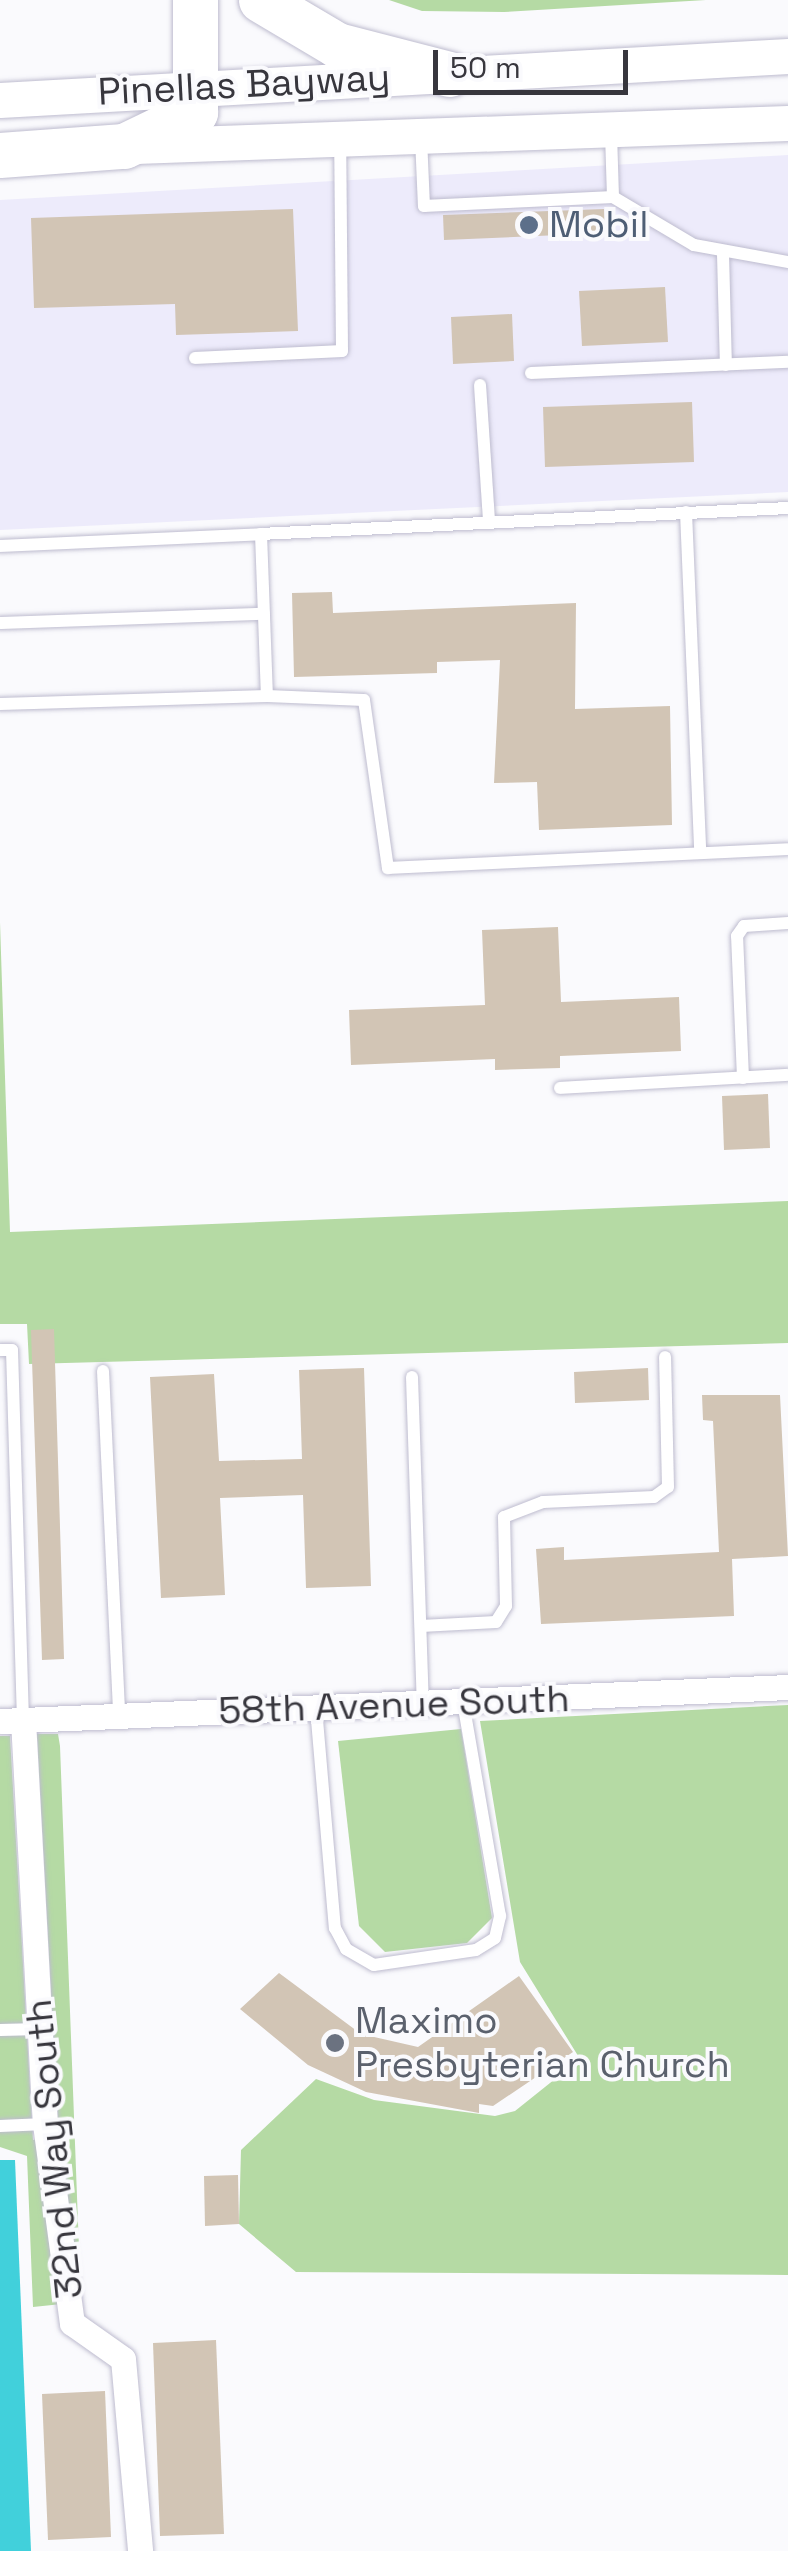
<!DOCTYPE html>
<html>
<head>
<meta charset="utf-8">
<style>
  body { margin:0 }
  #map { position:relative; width:788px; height:2551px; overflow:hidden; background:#fafafd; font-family:"Space Grotesk",sans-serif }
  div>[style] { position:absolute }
  .built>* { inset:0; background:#edebfb }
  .green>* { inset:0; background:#b5daa4 }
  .water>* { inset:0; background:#41d0db }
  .building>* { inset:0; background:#d2c5b5 }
  .roads { filter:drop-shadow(0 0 2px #bebccf) drop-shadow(0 0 2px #bebccf) }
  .lane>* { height:12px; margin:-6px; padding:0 6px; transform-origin:6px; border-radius:6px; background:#fff }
  .street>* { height:25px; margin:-12.5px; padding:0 12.5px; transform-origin:12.5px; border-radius:12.5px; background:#fff }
  .secondary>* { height:35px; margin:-17.5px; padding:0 17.5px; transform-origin:17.5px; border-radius:17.5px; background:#fff }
  .highway>* { height:45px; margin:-22.5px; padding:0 22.5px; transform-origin:22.5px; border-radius:22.5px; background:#fff }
  .dots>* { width:28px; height:28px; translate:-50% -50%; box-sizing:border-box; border:5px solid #fafafd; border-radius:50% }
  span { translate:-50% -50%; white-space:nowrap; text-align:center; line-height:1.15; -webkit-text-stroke:8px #fafafd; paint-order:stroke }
  .street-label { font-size:38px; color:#37363d }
  .service-label { font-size:38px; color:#4e5e75 }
  .left { translate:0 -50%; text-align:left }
  .worship-label { font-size:38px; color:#5b616d }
  .scale { position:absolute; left:433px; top:50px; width:195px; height:45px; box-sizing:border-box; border:5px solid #37363d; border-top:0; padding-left:12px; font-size:30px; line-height:35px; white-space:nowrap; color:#37363d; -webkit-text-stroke:8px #fafafd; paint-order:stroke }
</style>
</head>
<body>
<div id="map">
  <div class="built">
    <div style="clip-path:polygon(788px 155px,788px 492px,0 530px,0 200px)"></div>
  </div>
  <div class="green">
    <div style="clip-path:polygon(389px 0,706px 0,504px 12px,422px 11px)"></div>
    <div style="clip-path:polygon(0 922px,10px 1232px,788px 1201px,788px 1343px,29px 1364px,27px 1324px,0 1324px)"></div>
    <div style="clip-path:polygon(788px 1705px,788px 2275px,296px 2272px,239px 2224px,241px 2150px,316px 2079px,374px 2100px,495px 2116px,515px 2111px,580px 2059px,520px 1962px,480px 1721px)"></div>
    <div style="clip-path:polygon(461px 1729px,492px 1918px,467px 1943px,385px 1952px,359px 1926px,338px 1741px)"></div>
    <div style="clip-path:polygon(37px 1734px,58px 1734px,60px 1746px,81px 2302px,33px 2307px,27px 2156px,0 2147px,0 1736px,10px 1736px,33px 2140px,59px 2138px)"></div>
  </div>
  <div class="water">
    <div style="clip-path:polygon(0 2160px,15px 2160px,31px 2551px,0 2551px)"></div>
  </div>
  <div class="building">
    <div style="clip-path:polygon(293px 209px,298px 331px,176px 335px,175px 304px,34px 308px,31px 218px)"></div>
    <div style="clip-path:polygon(604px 209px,606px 233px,444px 240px,443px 215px)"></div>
    <div style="clip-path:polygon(665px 287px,668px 342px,582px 346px,579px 291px)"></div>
    <div style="clip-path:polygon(512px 314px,514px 361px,453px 364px,451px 317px)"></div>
    <div style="clip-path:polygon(692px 402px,694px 462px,545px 467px,543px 407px)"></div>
    <div style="clip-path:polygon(332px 592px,333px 613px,576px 603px,575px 709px,670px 706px,672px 825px,539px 830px,537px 782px,494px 783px,500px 660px,437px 662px,437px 673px,294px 677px,292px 593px)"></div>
    <div style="clip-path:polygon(558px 927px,561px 1002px,679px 997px,681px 1051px,560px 1056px,560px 1068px,495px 1070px,495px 1059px,351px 1065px,349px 1010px,485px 1005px,482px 930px)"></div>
    <div style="clip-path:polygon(768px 1094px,770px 1148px,724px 1150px,722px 1096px)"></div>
    <div style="clip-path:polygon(54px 1329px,64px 1659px,42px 1660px,31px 1330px)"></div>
    <div style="clip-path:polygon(364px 1368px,371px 1586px,306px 1588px,303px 1495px,220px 1498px,225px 1595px,161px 1598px,150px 1377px,214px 1374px,219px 1461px,302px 1459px,299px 1370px)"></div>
    <div style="clip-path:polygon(648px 1368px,649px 1400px,575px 1403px,574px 1372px)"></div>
    <div style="clip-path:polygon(702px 1395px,780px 1395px,788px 1556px,732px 1559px,734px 1616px,541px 1624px,536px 1549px,564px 1547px,564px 1560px,719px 1552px,713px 1421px,703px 1420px)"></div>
    <div style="clip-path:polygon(279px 1973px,361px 2034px,418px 2047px,519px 1976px,573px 2052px,493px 2106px,479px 2104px,479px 2113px,366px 2092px,308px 2065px,240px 2009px)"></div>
    <div style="clip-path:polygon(238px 2175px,239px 2224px,205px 2226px,204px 2176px)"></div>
    <div style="clip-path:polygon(216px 2340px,224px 2534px,160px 2536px,153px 2343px)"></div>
    <div style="clip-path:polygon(105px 2391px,111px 2537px,48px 2540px,42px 2394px)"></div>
  </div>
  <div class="roads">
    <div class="lane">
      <div style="left:421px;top:138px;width:68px;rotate:87.5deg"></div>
      <div style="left:424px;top:206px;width:189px;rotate:-2.7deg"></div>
      <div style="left:613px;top:197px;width:63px;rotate:-91.8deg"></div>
      <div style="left:613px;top:197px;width:94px;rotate:30.7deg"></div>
      <div style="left:694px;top:245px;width:96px;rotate:10.3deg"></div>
      <div style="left:723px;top:254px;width:111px;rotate:88.5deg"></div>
      <div style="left:195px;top:358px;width:147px;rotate:-2.7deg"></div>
      <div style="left:342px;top:351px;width:210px;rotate:-90.5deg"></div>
      <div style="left:531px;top:373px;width:257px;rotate:-2.5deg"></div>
      <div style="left:480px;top:385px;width:134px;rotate:86.2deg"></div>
      <div style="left:788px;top:508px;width:528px;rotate:177.18deg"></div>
      <div style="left:261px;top:534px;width:162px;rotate:87.9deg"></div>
      <div style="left:267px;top:696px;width:97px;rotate:2.4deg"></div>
      <div style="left:364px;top:700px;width:170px;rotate:81.9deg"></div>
      <div style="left:388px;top:868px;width:400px;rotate:-2.7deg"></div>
      <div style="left:686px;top:512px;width:341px;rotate:87.6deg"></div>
      <div style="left:0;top:546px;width:261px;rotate:-2.6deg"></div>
      <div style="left:0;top:623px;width:264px;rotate:-2deg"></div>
      <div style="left:0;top:704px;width:267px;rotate:-1.7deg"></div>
      <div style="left:743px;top:1078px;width:142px;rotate:-92.4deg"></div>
      <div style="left:737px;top:936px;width:12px;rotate:-55deg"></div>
      <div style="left:744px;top:926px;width:44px;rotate:-3.9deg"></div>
      <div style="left:560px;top:1088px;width:228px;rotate:-3.3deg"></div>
      <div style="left:0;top:1350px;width:12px"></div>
      <div style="left:12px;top:1350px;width:370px;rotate:88.3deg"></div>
      <div style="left:103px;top:1371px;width:345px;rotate:87.3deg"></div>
      <div style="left:412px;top:1377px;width:327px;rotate:88.1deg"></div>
      <div style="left:421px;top:1626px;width:75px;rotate:-3.1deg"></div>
      <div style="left:496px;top:1622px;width:19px;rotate:-58deg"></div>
      <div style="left:506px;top:1606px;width:89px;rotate:-91.3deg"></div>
      <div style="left:504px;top:1517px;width:42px;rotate:-21deg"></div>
      <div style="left:543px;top:1502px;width:111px;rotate:-2.6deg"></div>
      <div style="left:654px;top:1497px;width:17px;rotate:-36deg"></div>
      <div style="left:668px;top:1487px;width:130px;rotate:-91.3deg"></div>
      <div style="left:316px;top:1708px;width:221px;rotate:85.1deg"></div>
      <div style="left:335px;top:1928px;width:24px;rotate:62deg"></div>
      <div style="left:346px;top:1949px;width:32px;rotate:30deg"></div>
      <div style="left:374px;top:1965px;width:103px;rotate:-8.4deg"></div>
      <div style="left:476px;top:1950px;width:22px;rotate:-32deg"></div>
      <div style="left:495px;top:1938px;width:23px;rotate:-77deg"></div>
      <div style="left:500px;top:1916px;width:217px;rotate:-99.8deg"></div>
      <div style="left:0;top:2030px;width:40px;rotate:-1.4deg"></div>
      <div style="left:0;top:2126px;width:45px;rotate:-2.5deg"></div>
    </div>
    <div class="street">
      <div style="left:23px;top:1720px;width:405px;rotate:86.9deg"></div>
      <div style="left:45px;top:2124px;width:201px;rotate:82.3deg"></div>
      <div style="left:72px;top:2323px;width:62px;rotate:35.2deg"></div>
      <div style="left:123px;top:2359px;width:193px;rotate:84.9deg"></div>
      <div style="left:0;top:1721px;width:789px;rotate:-2.47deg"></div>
    </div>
    <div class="secondary">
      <div style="left:0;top:100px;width:789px;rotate:-3.2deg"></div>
      <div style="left:135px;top:146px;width:653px;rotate:-2.02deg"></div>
    </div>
    <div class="highway">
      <div style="left:261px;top:0;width:88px;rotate:30.6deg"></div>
      <div style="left:337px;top:45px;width:116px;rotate:14.5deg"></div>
      <div style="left:0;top:155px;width:124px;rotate:-4.2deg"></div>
      <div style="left:124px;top:146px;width:79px;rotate:-25.6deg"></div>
      <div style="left:195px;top:112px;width:112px;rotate:-90deg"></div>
    </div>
  </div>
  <div class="dots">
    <div style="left:529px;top:225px;background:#5c6f8a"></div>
    <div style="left:335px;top:2043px;background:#6b7280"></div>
  </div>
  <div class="street-label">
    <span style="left:244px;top:85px;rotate:-3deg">Pinellas Bayway</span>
    <span style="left:394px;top:1705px;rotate:-2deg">58th Avenue South</span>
    <span style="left:54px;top:2149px;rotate:-96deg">32nd Way South</span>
  </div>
  <div class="service-label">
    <span class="left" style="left:549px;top:225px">Mobil</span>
  </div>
  <div class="worship-label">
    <span class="left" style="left:355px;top:2043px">Maximo<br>Presbyterian Church</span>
  </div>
  <div class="scale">50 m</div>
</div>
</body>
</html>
